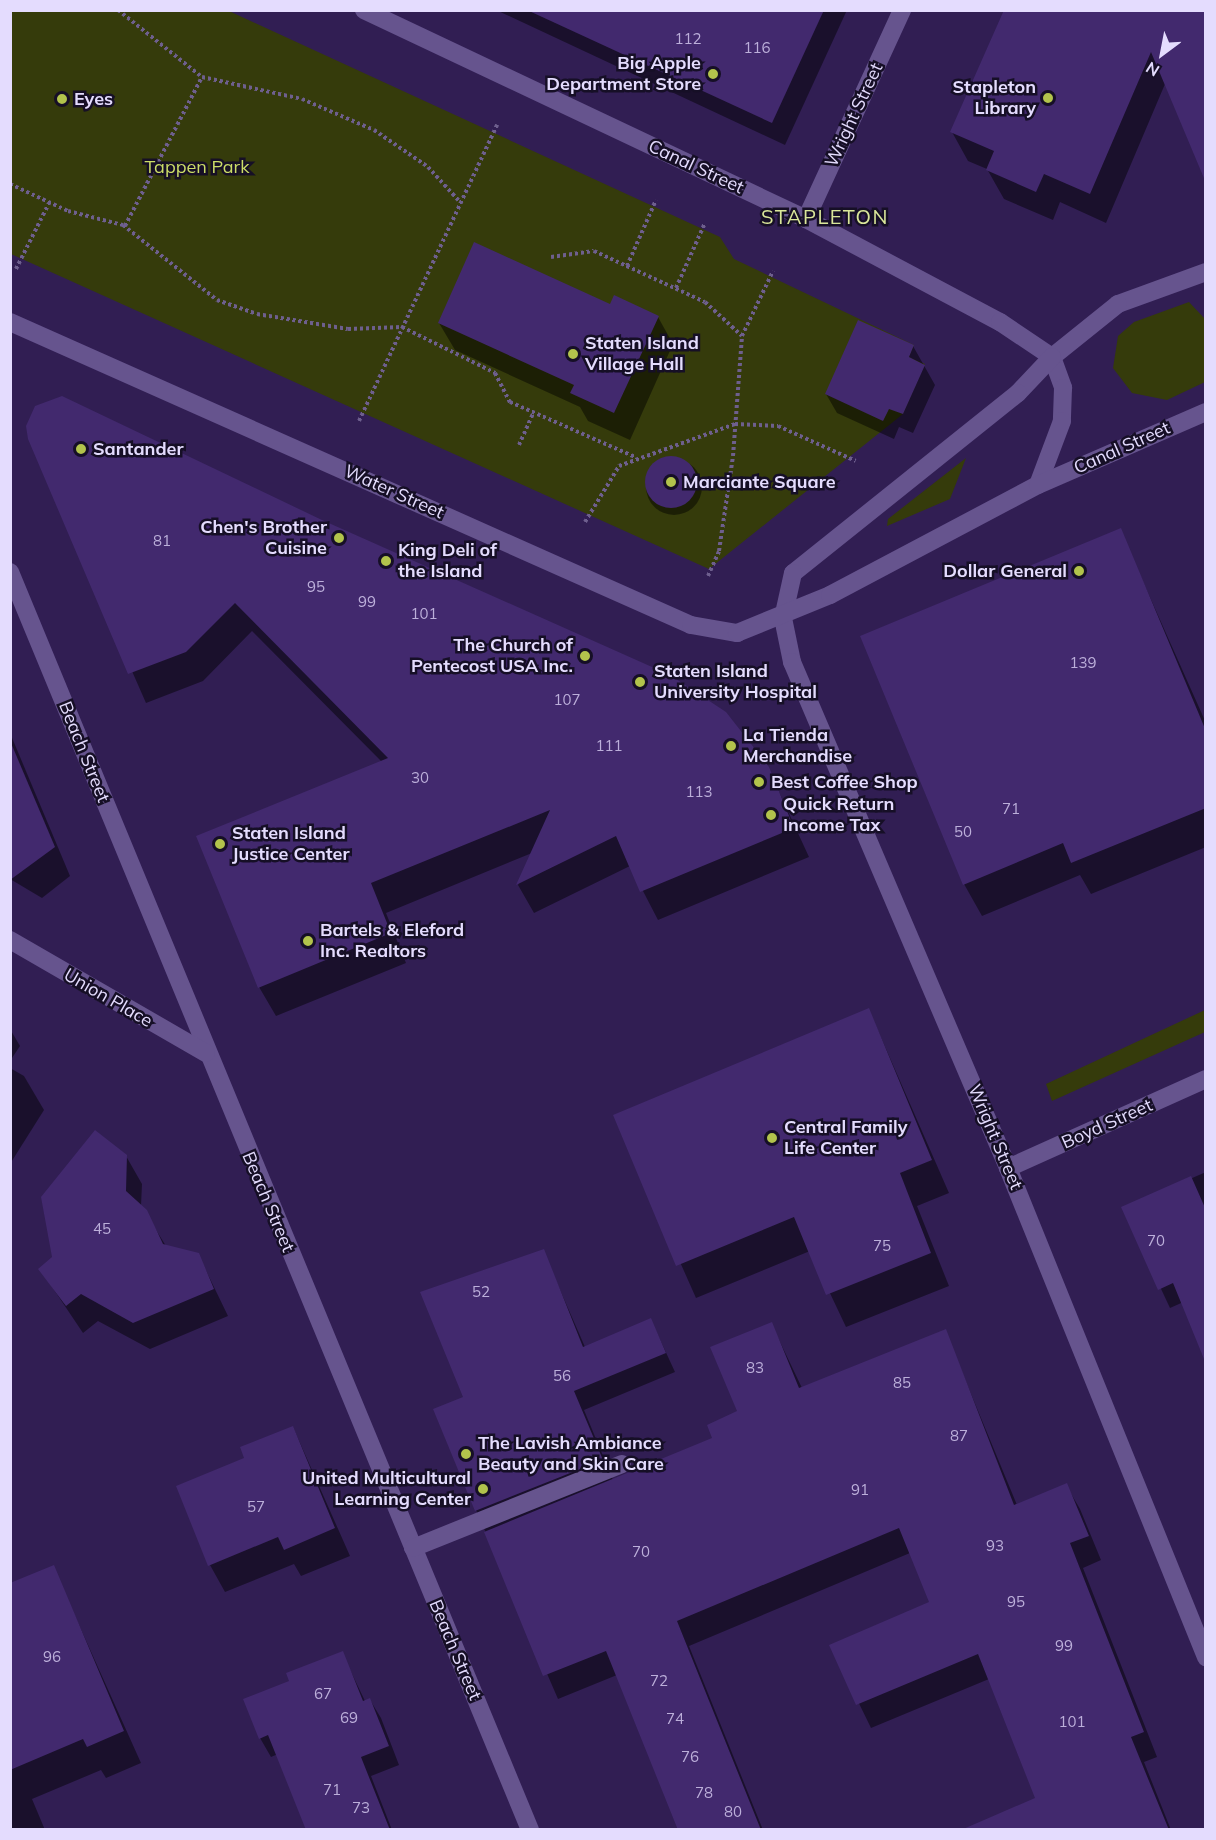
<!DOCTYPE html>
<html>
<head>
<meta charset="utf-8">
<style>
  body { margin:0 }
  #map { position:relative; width:1216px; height:1840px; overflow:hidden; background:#311e53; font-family:Mulish,sans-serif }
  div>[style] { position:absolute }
  .green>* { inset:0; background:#353b0b }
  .shadow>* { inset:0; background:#0007 }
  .round { border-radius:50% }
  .building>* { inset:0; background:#42296e }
  .path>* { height:4px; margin-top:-2px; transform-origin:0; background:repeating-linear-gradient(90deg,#6e5f8e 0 3px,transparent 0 6px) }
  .minor>* { height:18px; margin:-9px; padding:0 9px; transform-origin:9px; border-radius:9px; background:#66548e }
  .dots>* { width:16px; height:16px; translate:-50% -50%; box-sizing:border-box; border:3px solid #160f26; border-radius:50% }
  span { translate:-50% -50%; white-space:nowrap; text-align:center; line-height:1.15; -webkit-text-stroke:5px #160f26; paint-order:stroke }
  .number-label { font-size:15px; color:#bcafda }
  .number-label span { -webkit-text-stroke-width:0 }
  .poi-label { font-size:18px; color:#e4dcfe; font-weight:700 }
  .right { translate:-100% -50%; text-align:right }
  .left { translate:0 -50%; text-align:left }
  .street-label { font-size:18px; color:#e4dcfe }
  .park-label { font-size:18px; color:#ccdd67 }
  .neighbourhood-label { font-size:20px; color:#dae79a; letter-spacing:1.5px }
  .frame { position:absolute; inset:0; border:12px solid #e4dcfe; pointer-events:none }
  .north { position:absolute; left:1132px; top:24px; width:60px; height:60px; -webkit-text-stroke:4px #160f26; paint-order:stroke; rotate:212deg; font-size:16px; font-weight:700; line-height:24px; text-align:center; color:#e4dcfe }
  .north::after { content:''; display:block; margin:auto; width:21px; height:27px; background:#e4dcfe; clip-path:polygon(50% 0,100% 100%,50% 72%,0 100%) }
</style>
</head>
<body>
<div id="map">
  <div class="green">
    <div style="clip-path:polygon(11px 11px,229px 11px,720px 237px,734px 259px,914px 345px,909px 357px,925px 364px,903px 414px,709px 569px,11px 254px)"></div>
    <div style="clip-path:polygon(1189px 302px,1205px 319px,1205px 382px,1167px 400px,1132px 393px,1113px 368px,1118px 336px,1134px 322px)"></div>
    <div style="clip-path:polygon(966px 458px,950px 499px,887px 526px,888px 519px)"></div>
    <div style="clip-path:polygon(1205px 1010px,1205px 1032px,1052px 1101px,1046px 1084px)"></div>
  </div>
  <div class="shadow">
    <div style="clip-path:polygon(496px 10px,847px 10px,785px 145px)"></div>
    <div style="clip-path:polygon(1206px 10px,1165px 84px,1106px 223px,1060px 202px,1053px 220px,1004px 199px,987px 169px,968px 161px,952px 132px)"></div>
    <div style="clip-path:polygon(611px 306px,658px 317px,673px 344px,630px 440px,588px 421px,580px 407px,455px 350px,439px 323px)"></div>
    <div style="clip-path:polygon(913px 346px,935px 385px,913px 433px,899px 427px,894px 439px,837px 413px,826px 394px)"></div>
    <div style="clip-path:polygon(30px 439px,768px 768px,809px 857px,658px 920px,630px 866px,534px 913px,518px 885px,532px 853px,386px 913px,406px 963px,276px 1016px,259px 987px,382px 762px,252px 631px,203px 681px,146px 703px)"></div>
    <div class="round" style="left:646px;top:459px;width:56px;height:56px"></div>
    <div style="clip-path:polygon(1120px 530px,1206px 723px,1206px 847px,1091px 894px,1080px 875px,982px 916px,964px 884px)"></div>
    <div style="clip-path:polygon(10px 733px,70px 876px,42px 898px,10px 879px)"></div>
    <div style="clip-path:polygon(869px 1010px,949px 1193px,917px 1206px,949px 1286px,846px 1327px,810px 1251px,696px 1298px,615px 1116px)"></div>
    <div style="clip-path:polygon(10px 1029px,20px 1046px,10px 1061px)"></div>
    <div style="clip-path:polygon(10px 1068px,24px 1076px,44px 1110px,10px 1164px)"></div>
    <div style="clip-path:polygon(126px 1156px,142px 1184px,141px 1206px,166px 1246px,198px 1254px,228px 1316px,150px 1349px,98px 1321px,83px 1333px,40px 1269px,54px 1258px)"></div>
    <div style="clip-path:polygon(1206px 1172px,1206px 1292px,1170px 1308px,1123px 1208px)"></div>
    <div style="clip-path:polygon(543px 1251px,585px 1347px,651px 1320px,675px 1372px,584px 1410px,613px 1480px,714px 1439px,739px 1412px,771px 1323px,802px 1388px,945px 1331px,1017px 1505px,1066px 1485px,1080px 1509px,1101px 1560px,1083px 1568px,1157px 1757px,1144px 1762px,1171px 1830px,1038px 1830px,1037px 1799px,989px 1679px,871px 1728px,831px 1646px,931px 1603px,910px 1553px,689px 1646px,763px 1830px,679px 1830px,617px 1675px,558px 1699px,476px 1510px,465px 1398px)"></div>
    <div style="clip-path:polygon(293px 1427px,350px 1556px,301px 1576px,294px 1564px,225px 1592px,210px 1565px,246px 1459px)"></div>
    <div style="clip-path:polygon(53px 1567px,141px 1763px,106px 1778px,101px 1770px,32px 1799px,45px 1830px,10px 1830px,10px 1585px)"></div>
    <div style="clip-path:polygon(342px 1653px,365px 1701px,370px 1700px,381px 1718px,399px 1765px,371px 1776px,392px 1830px,308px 1830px,278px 1754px,271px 1757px,260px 1738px,291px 1681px)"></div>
  </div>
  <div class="building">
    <div style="clip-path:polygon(527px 10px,824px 10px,772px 123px)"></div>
    <div style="clip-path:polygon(1004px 10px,1206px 10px,1206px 183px,1151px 52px,1090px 194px,1044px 174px,1036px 192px,986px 170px,994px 151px,950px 132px)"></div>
    <div style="clip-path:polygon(474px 242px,610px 304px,614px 295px,659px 316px,614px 413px,570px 393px,574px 385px,438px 323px)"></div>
    <div style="clip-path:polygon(858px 320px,914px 345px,909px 357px,925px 365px,903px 414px,889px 409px,883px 421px,825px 394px)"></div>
    <div style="clip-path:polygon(62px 396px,322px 520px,670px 675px,726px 712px,769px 767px,794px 828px,640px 892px,616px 836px,516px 885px,550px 810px,371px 883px,391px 933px,258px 988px,196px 836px,388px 758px,235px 603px,186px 652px,128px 674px,28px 439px,26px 426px,35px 406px)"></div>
    <div class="round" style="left:645px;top:456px;width:52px;height:52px"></div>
    <div style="clip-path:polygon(1121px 528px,1206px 731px,1206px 808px,1071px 863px,1063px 843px,963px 885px,860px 636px)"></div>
    <div style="clip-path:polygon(11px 743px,55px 847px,10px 880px)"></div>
    <div style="clip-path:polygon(869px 1008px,932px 1160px,900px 1173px,931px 1253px,826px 1295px,794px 1217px,676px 1266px,613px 1115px)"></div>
    <div style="clip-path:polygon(95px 1130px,127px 1155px,126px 1191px,147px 1210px,163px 1244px,199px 1253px,214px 1289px,133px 1323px,81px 1294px,66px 1306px,38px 1269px,52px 1257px,41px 1197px)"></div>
    <div style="clip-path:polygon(1191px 1176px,1206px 1210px,1204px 1359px,1173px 1283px,1158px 1290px,1121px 1207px)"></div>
    <div style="clip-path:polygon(544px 1249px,583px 1347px,651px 1318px,666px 1353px,574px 1391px,603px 1460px,475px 1511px,433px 1409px,463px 1397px,420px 1292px)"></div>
    <div style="clip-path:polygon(772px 1322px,799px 1388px,946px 1329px,1014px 1505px,1067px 1483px,1089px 1536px,1070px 1543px,1144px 1732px,1131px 1737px,1169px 1830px,961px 1830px,1035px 1798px,978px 1654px,856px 1705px,829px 1645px,929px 1602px,899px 1528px,677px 1621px,761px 1830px,678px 1830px,606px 1651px,543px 1676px,484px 1532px,712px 1438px,707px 1425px,737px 1411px,710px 1347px)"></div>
    <div style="clip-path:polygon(293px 1426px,335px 1528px,284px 1550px,278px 1537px,208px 1566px,176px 1486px,244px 1458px,240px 1447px)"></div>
    <div style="clip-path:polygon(54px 1565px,124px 1731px,87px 1747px,83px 1739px,10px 1770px,10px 1583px)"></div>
    <div style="clip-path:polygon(343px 1651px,363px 1701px,370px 1698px,389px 1746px,361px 1757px,390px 1830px,306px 1830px,268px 1735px,259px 1739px,243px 1699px,289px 1681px,286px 1673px)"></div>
  </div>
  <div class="path">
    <div style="left:118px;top:10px;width:107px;rotate:38.6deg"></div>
    <div style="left:202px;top:77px;width:102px;rotate:12.4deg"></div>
    <div style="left:302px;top:99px;width:78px;rotate:23.3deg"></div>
    <div style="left:374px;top:130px;width:65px;rotate:34.4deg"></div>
    <div style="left:428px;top:167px;width:47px;rotate:47.6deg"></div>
    <div style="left:10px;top:184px;width:64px;rotate:25deg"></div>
    <div style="left:68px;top:211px;width:57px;rotate:14.3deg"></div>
    <div style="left:123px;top:225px;width:120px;rotate:38.6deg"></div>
    <div style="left:217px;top:300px;width:42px;rotate:19.3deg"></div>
    <div style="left:257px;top:314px;width:92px;rotate:9.4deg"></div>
    <div style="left:348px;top:329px;width:54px;rotate:-2.1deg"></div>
    <div style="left:402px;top:327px;width:104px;rotate:26.3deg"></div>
    <div style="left:495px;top:373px;width:33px;rotate:63deg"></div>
    <div style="left:510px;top:402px;width:137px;rotate:23.7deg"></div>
    <div style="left:125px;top:226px;width:168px;rotate:-62.7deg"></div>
    <div style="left:551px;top:257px;width:43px;rotate:-7.9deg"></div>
    <div style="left:594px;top:251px;width:122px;rotate:24.7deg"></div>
    <div style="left:705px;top:302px;width:50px;rotate:42.6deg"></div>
    <div style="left:627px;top:266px;width:72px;rotate:-66.3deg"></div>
    <div style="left:16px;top:269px;width:74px;rotate:-63.4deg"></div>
    <div style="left:676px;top:288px;width:71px;rotate:-66deg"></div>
    <div style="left:359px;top:421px;width:327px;rotate:-65deg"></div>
    <div style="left:519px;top:445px;width:35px;rotate:-66deg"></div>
    <div style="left:585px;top:522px;width:66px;rotate:-58.7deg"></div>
    <div style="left:619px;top:466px;width:123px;rotate:-19.9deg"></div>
    <div style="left:735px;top:424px;width:43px;rotate:2.7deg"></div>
    <div style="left:778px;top:426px;width:85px;rotate:24.2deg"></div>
    <div style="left:708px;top:576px;width:27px;rotate:-66deg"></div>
    <div style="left:719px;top:551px;width:96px;rotate:-81.6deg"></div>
    <div style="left:733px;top:456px;width:120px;rotate:-85.7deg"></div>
    <div style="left:742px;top:336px;width:72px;rotate:-64.5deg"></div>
  </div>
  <div class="minor">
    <div style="left:364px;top:10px;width:489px;rotate:25.3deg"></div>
    <div style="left:806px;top:219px;width:220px;rotate:28deg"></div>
    <div style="left:1000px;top:322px;width:63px;rotate:33.9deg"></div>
    <div style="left:1052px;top:357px;width:33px;rotate:70deg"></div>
    <div style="left:1063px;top:388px;width:33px;rotate:92deg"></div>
    <div style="left:1062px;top:421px;width:68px;rotate:110.6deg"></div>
    <div style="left:806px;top:219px;width:230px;rotate:-65.3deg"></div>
    <div style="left:1206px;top:272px;width:94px;rotate:160deg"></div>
    <div style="left:1118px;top:304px;width:85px;rotate:141.2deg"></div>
    <div style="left:1052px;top:357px;width:50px;rotate:133.4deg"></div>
    <div style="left:1018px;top:393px;width:288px;rotate:141.3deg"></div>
    <div style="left:793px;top:573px;width:46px;rotate:102.5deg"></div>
    <div style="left:783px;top:618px;width:45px;rotate:78.4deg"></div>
    <div style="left:792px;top:662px;width:550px;rotate:66.88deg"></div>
    <div style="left:1008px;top:1168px;width:528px;rotate:67.96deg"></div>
    <div style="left:10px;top:322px;width:745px;rotate:23.99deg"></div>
    <div style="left:691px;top:625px;width:47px;rotate:9.9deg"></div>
    <div style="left:737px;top:633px;width:100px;rotate:-22.2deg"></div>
    <div style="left:830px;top:595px;width:235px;rotate:-27.9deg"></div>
    <div style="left:1038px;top:485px;width:183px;rotate:-23.5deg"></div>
    <div style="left:10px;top:572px;width:1361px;rotate:67.54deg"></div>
    <div style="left:10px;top:940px;width:226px;rotate:30deg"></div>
    <div style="left:1008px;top:1168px;width:217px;rotate:-24.2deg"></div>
    <div style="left:413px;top:1548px;width:225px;rotate:-21.9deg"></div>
  </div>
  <div class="dots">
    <div style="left:713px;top:74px;background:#b2c34c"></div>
    <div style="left:1048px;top:98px;background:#b2c34c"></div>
    <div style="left:62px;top:99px;background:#b2c34c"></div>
    <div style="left:573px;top:354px;background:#b2c34c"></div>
    <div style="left:81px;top:449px;background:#b2c34c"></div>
    <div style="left:671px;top:482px;background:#b2c34c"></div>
    <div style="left:339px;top:538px;background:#b2c34c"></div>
    <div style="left:386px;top:561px;background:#b2c34c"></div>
    <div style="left:1079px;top:571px;background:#b2c34c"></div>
    <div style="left:585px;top:656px;background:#b2c34c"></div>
    <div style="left:640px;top:682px;background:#b2c34c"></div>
    <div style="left:731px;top:746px;background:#b2c34c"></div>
    <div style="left:759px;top:782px;background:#b2c34c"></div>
    <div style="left:771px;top:815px;background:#b2c34c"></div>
    <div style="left:220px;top:844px;background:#b2c34c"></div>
    <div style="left:308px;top:941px;background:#b2c34c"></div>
    <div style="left:772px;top:1138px;background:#b2c34c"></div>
    <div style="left:466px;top:1454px;background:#b2c34c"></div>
    <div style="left:483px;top:1489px;background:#b2c34c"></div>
  </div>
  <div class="number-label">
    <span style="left:688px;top:39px">112</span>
    <span style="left:757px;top:48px">116</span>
    <span style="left:162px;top:541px">81</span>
    <span style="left:316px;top:587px">95</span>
    <span style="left:367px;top:602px">99</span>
    <span style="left:424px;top:614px">101</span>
    <span style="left:1083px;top:663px">139</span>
    <span style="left:567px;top:700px">107</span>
    <span style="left:609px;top:746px">111</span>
    <span style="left:420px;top:778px">30</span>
    <span style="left:699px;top:792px">113</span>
    <span style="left:1011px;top:809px">71</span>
    <span style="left:963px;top:832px">50</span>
    <span style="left:102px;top:1229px">45</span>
    <span style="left:1156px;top:1241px">70</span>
    <span style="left:882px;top:1246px">75</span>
    <span style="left:481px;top:1292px">52</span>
    <span style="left:755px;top:1368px">83</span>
    <span style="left:562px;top:1376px">56</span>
    <span style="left:902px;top:1383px">85</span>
    <span style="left:959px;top:1436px">87</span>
    <span style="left:860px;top:1490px">91</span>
    <span style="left:256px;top:1507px">57</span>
    <span style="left:995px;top:1546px">93</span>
    <span style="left:641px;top:1552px">70</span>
    <span style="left:1016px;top:1602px">95</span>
    <span style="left:1064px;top:1646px">99</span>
    <span style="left:52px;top:1657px">96</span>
    <span style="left:659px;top:1681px">72</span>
    <span style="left:323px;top:1694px">67</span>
    <span style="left:349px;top:1718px">69</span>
    <span style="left:675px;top:1719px">74</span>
    <span style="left:1072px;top:1722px">101</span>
    <span style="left:690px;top:1757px">76</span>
    <span style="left:332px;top:1790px">71</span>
    <span style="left:704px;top:1793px">78</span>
    <span style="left:361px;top:1808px">73</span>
    <span style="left:733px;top:1812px">80</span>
  </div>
  <div class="poi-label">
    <span class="right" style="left:701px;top:74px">Big Apple<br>Department Store</span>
    <span class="right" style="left:1036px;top:98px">Stapleton<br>Library</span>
    <span class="left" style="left:74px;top:99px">Eyes</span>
    <span class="left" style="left:585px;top:354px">Staten Island<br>Village Hall</span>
    <span class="left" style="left:93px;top:449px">Santander</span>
    <span class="left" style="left:683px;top:482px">Marciante Square</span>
    <span class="right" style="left:327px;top:538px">Chen's Brother<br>Cuisine</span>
    <span class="left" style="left:398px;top:561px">King Deli of<br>the Island</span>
    <span class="right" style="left:1067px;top:571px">Dollar General</span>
    <span class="right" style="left:573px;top:656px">The Church of<br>Pentecost USA Inc.</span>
    <span class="left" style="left:654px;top:682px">Staten Island<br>University Hospital</span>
    <span class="left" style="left:743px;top:746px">La Tienda<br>Merchandise</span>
    <span class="left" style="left:771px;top:782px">Best Coffee Shop</span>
    <span class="left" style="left:783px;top:815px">Quick Return<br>Income Tax</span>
    <span class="left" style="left:232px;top:844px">Staten Island<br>Justice Center</span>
    <span class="left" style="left:320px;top:941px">Bartels &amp; Eleford<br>Inc. Realtors</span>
    <span class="left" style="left:784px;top:1138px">Central Family<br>Life Center</span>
    <span class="left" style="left:478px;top:1454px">The Lavish Ambiance<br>Beauty and Skin Care</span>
    <span class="right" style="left:471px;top:1489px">United Multicultural<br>Learning Center</span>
  </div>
  <div class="street-label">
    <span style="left:854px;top:115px;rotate:-65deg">Wright Street</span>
    <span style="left:696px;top:167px;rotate:25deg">Canal Street</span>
    <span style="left:1122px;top:448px;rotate:-24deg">Canal Street</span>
    <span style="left:394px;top:492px;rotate:24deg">Water Street</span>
    <span style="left:84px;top:752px;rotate:68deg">Beach Street</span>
    <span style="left:108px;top:998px;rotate:30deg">Union Place</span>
    <span style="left:1107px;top:1124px;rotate:-24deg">Boyd Street</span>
    <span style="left:995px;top:1137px;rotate:67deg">Wright Street</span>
    <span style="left:268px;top:1202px;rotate:67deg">Beach Street</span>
    <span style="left:455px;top:1650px;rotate:67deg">Beach Street</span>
  </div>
  <div class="park-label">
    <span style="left:197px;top:167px">Tappen Park</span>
  </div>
  <div class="neighbourhood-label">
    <span style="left:825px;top:216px">STAPLETON</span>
  </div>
  <div class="frame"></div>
  <div class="north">N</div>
</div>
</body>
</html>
